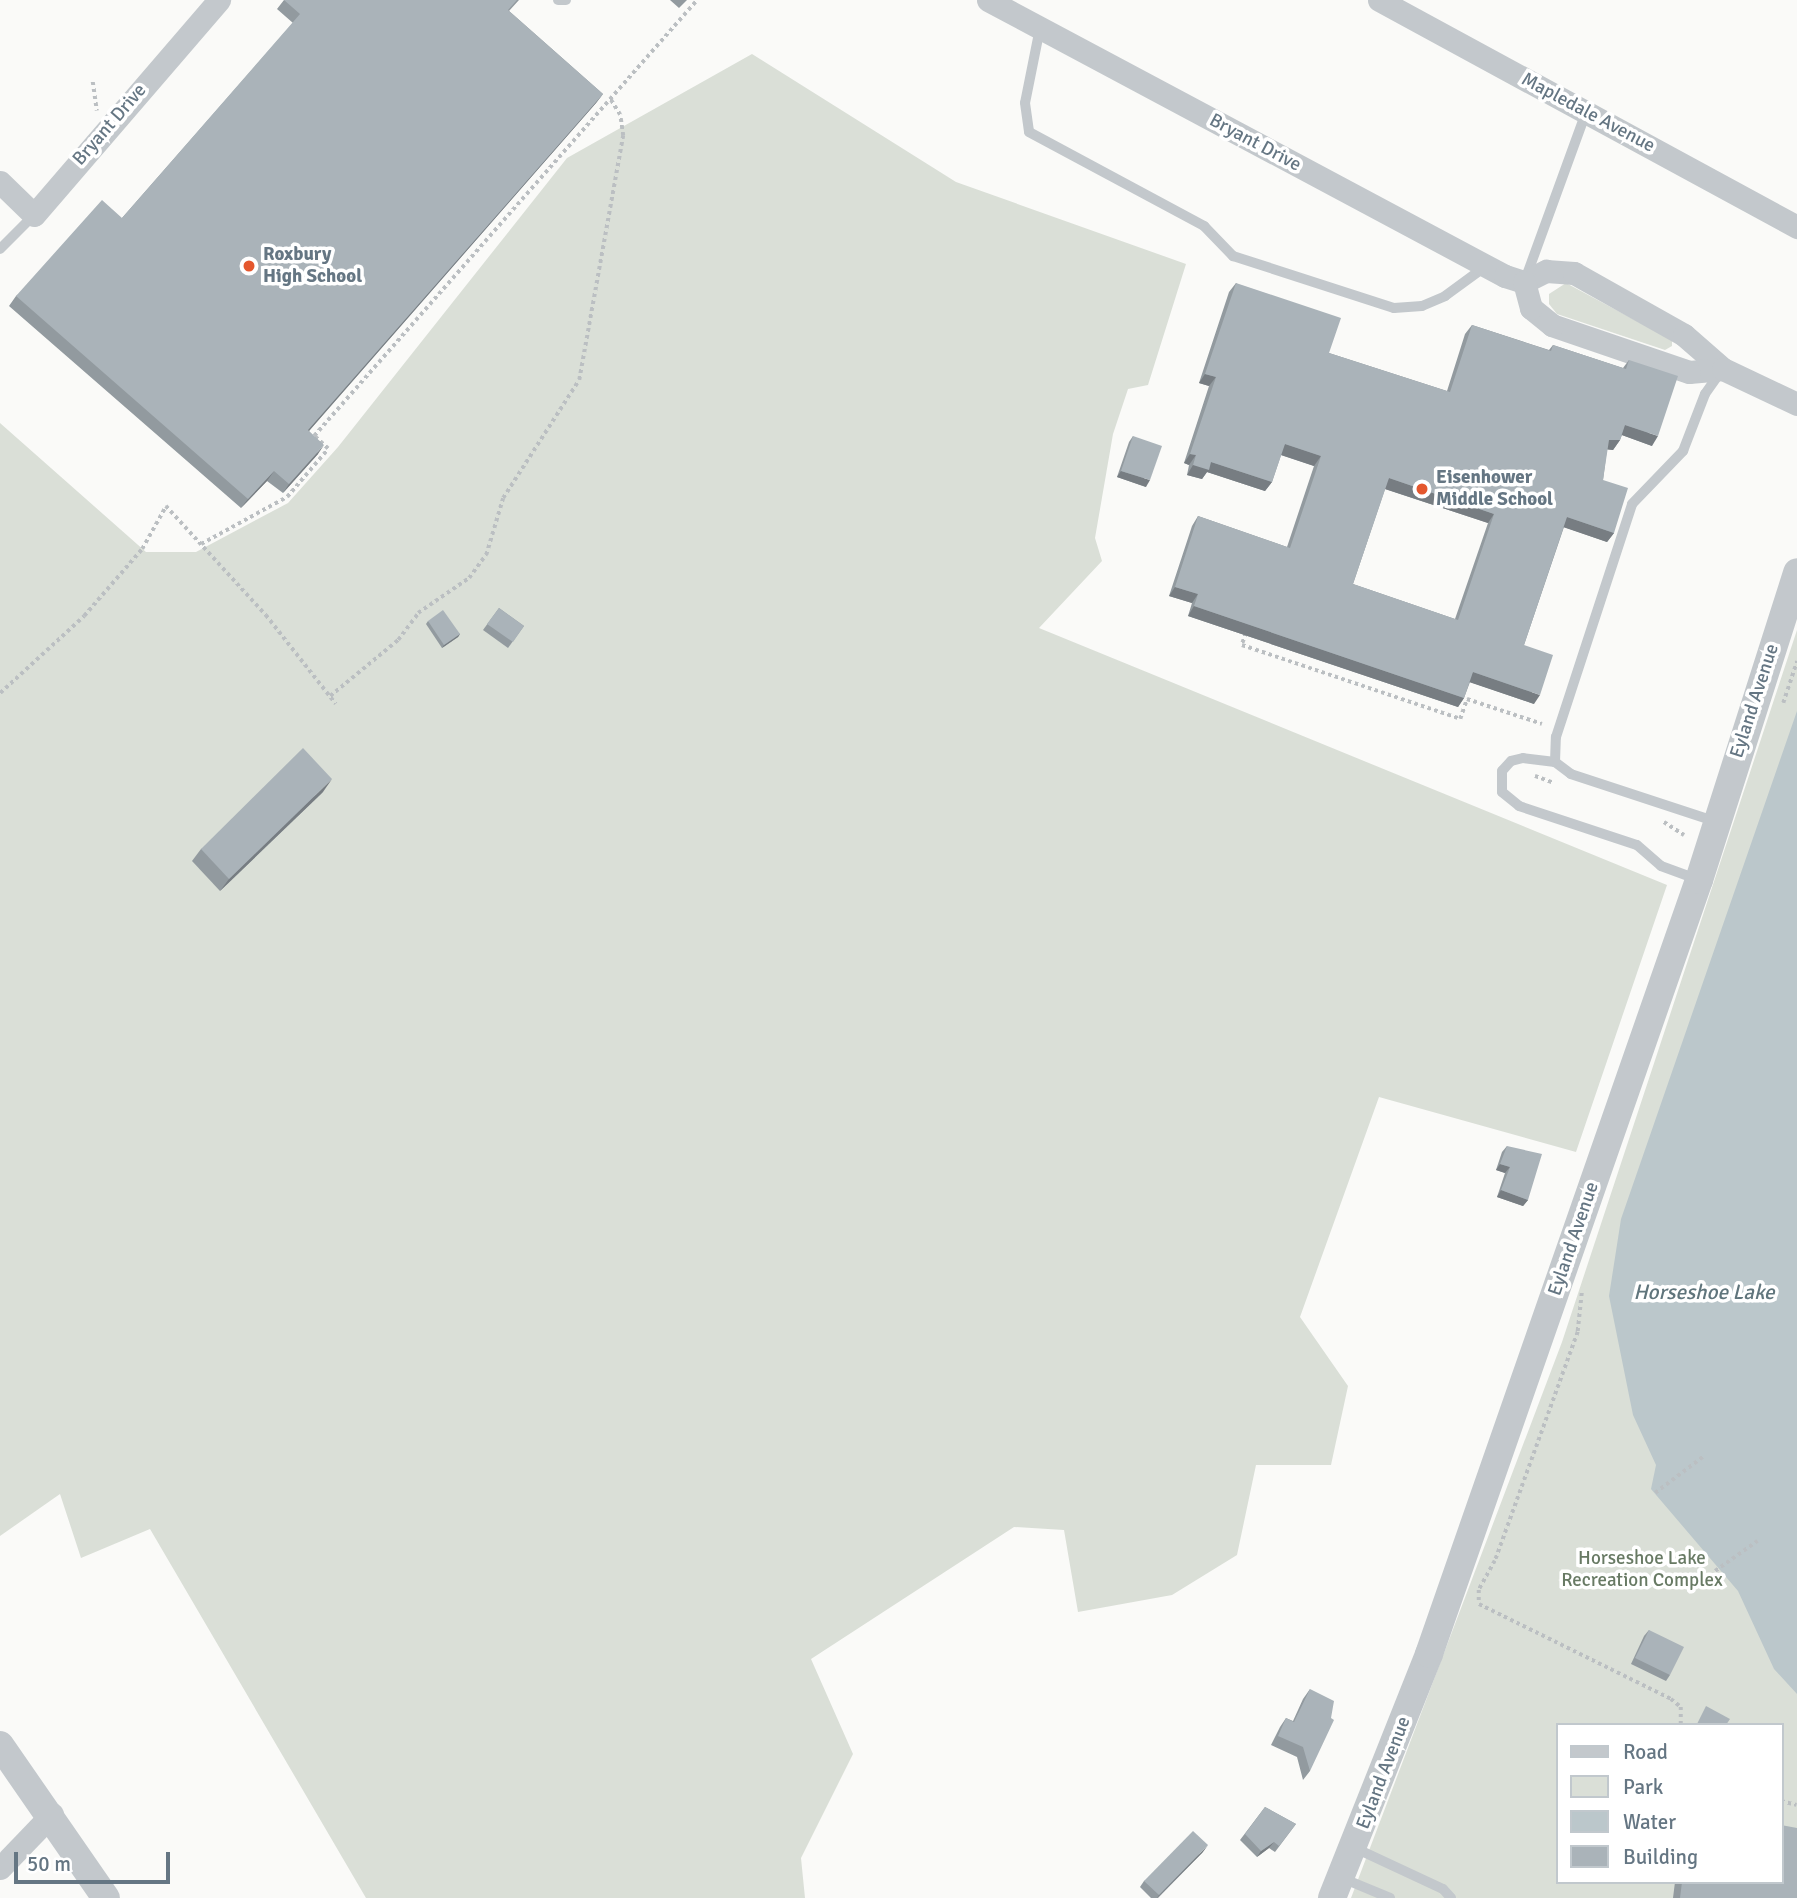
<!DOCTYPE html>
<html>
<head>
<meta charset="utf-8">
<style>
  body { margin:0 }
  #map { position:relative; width:1797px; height:1898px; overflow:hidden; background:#fafaf8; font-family:Signika,sans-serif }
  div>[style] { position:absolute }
  .green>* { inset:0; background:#dadfd7 }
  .water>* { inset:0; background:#bbc7cb }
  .path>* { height:3.5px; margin-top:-1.75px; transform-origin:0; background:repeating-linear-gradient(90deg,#bbbfc2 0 3.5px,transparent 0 7px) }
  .service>* { height:10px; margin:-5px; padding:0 5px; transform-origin:5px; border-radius:5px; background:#c3c8cc }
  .minor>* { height:23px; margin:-11.5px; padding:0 11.5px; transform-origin:11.5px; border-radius:11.5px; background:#c3c8cc }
  .tertiary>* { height:28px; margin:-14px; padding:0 14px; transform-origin:14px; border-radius:14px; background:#c3c8cc }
  .wall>* { inset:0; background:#929a9f }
  .shaded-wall>* { inset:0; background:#777d82 }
  .building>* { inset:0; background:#aab3b9 }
  .dots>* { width:19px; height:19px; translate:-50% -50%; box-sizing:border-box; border:4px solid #fff; border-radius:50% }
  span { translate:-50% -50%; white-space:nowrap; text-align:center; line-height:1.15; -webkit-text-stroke:7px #fff; paint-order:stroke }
  .street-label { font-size:19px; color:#657683 }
  .poi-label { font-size:19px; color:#657683; font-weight:700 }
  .left { translate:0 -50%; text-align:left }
  .park-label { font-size:19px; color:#687a64 }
  .water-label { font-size:21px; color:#60757c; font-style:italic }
  .legend { position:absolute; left:1556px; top:1723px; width:228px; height:161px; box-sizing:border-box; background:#fff; border:2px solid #c1c8cd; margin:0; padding:9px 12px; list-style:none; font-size:21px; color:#657683 }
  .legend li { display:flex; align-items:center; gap:14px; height:35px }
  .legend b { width:35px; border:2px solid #c1c8cd }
  .scale { position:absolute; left:14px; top:1852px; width:156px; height:32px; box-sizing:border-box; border:4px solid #657683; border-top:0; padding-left:9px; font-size:21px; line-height:24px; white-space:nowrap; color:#657683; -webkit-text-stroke:5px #fff; paint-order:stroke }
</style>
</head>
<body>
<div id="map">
  <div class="green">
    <div style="clip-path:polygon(752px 54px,956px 182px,1186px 264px,1148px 385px,1128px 389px,1113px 434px,1095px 538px,1102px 561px,1039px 628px,1667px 885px,1576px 1152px,1379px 1097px,1300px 1317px,1348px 1386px,1331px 1465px,1256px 1465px,1237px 1555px,1172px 1595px,1078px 1612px,1064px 1530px,1014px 1527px,811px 1659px,853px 1754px,801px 1858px,805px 1898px,366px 1898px,150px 1529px,81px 1558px,60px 1494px,0 1536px,0 423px,146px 552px,196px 552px,288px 503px,338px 447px,567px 158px)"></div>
    <div style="clip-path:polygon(1566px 283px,1672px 340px,1672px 346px,1665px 350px,1557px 314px,1549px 304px,1549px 294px)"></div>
    <div style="clip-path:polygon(evenodd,1797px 630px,1797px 1898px,1351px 1898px,1562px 1342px,1797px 630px,1557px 1725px,1781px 1725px,1781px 1882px,1557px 1882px,1557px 1725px)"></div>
  </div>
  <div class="water">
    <div style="clip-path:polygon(1797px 711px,1797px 1694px,1774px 1669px,1738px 1591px,1651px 1489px,1656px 1465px,1633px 1415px,1609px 1296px,1621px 1219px)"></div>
  </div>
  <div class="path">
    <div style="left:93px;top:82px;width:29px;rotate:82deg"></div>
    <div style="left:201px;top:544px;width:98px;rotate:-28.7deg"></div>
    <div style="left:287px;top:497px;width:63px;rotate:-49.5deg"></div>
    <div style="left:328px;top:449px;width:19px;rotate:-137deg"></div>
    <div style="left:314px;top:436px;width:580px;rotate:-48.7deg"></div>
    <div style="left:1246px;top:633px;width:13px;rotate:108deg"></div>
    <div style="left:1242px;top:645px;width:230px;rotate:18.7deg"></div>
    <div style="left:1460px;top:719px;width:21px;rotate:-71deg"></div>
    <div style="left:1467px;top:699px;width:79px;rotate:18.4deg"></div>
    <div style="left:0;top:693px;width:114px;rotate:-42.5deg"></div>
    <div style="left:84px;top:616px;width:89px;rotate:-49.1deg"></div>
    <div style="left:142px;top:549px;width:49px;rotate:-60.8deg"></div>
    <div style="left:166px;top:506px;width:148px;rotate:47.5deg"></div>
    <div style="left:266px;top:615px;width:113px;rotate:51.8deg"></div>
    <div style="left:330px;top:696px;width:88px;rotate:-39.5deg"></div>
    <div style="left:398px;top:640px;width:34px;rotate:-53deg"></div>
    <div style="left:418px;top:613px;width:62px;rotate:-34.5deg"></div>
    <div style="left:469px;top:578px;width:29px;rotate:-54deg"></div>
    <div style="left:486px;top:555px;width:59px;rotate:-73.4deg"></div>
    <div style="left:503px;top:498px;width:140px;rotate:-57.2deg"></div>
    <div style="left:579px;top:380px;width:248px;rotate:-79.8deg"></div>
    <div style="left:623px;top:136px;width:21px;rotate:-98deg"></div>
    <div style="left:620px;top:115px;width:19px;rotate:-122deg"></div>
    <div style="left:1783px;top:703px;width:44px;rotate:-71.6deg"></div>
    <div style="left:1535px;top:776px;width:20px;rotate:20deg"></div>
    <div style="left:1664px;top:822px;width:24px;rotate:33deg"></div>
    <div style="left:1582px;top:1293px;width:39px;rotate:96deg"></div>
    <div style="left:1578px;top:1332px;width:244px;rotate:109.9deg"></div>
    <div style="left:1495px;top:1561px;width:33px;rotate:119deg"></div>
    <div style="left:1479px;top:1590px;width:14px;rotate:90deg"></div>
    <div style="left:1479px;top:1604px;width:214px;rotate:26.3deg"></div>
    <div style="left:1671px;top:1699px;width:13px;rotate:39deg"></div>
    <div style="left:1681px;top:1707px;width:18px;rotate:90deg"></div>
    <div style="left:1655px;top:1493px;width:61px;rotate:-37.1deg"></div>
    <div style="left:1715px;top:1571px;width:52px;rotate:-35.5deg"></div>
    <div style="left:1781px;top:1801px;width:16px;rotate:14deg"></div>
  </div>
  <div class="service">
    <div style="left:558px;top:0;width:8px"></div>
    <div style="left:1040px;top:28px;width:76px;rotate:101.3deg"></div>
    <div style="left:1025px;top:103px;width:29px;rotate:82deg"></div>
    <div style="left:1029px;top:132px;width:199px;rotate:28.2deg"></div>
    <div style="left:1204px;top:226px;width:42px;rotate:46deg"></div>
    <div style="left:1233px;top:256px;width:169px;rotate:17.9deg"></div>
    <div style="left:1394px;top:308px;width:28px;rotate:-4deg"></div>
    <div style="left:1422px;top:306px;width:25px;rotate:-23deg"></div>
    <div style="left:1445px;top:296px;width:51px;rotate:-36.2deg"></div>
    <div style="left:0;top:249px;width:48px;rotate:-45deg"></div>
    <div style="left:1525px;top:280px;width:179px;rotate:-70deg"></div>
    <div style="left:1555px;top:762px;width:32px;rotate:-173deg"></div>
    <div style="left:1523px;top:758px;width:12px;rotate:166deg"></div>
    <div style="left:1511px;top:761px;width:13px;rotate:132deg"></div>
    <div style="left:1502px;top:771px;width:21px;rotate:90deg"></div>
    <div style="left:1502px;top:792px;width:22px;rotate:39deg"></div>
    <div style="left:1519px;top:806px;width:124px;rotate:18.3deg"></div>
    <div style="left:1637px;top:845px;width:32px;rotate:41deg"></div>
    <div style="left:1661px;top:866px;width:40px;rotate:20.2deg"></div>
    <div style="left:1717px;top:822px;width:154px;rotate:-161.8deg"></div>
    <div style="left:1571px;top:774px;width:20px;rotate:-143deg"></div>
    <div style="left:1555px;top:762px;width:25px;rotate:-88deg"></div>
    <div style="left:1556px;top:737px;width:245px;rotate:-71.9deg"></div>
    <div style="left:1632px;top:504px;width:74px;rotate:-46.1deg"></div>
    <div style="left:1683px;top:451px;width:61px;rotate:-68.9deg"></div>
    <div style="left:1705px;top:394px;width:28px;rotate:-55deg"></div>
    <div style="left:1355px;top:1848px;width:97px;rotate:25deg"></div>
    <div style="left:1443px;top:1889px;width:12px;rotate:48deg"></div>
    <div style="left:1342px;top:1878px;width:52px;rotate:22.6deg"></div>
  </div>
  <div class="minor">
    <div style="left:988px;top:0;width:586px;rotate:28.1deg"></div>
    <div style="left:1505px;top:276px;width:20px;rotate:18deg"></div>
    <div style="left:1524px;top:282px;width:25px;rotate:-27deg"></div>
    <div style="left:1546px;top:271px;width:28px;rotate:4deg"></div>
    <div style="left:1574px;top:273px;width:126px;rotate:29.4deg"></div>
    <div style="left:1684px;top:335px;width:52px;rotate:41.1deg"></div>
    <div style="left:1723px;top:369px;width:34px;rotate:175deg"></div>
    <div style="left:1689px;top:372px;width:145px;rotate:-161.1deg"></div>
    <div style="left:1552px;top:325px;width:27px;rotate:-141deg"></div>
    <div style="left:1531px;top:308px;width:27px;rotate:-105deg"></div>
    <div style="left:1379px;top:0;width:476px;rotate:28.5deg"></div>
    <div style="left:0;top:182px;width:47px;rotate:44.1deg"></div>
    <div style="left:34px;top:215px;width:284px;rotate:-49.3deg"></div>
    <div style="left:1723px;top:369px;width:82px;rotate:25.3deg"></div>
    <div style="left:0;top:1868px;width:75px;rotate:-46.1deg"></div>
  </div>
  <div class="tertiary">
    <div style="left:0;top:1745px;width:186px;rotate:55.3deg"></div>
    <div style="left:1332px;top:1898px;width:263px;rotate:-68.3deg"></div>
    <div style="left:1429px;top:1654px;width:820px;rotate:-70.77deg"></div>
    <div style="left:1699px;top:880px;width:323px;rotate:-72.3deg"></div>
  </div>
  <div class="wall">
    <div style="clip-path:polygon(284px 0,519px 0,509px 11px,603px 94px,596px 103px,309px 431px,318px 454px,283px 493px,267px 481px,241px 508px,9px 306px,16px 296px,122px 218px,293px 23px,277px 9px)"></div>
    <div style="clip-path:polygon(670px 0,687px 0,679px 8px)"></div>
    <div style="clip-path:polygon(evenodd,1236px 283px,1329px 353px,1447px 391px,1465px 334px,1472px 325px,1549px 350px,1553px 345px,1623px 368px,1629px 360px,1652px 446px,1622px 435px,1620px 440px,1613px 450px,1607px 449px,1603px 480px,1614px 533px,1607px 542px,1564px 527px,1524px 645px,1534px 704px,1470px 682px,1464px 698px,1458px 707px,1188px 616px,1192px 603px,1169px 596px,1192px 526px,1198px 516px,1287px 547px,1314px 466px,1281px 455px,1272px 482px,1265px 491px,1207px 472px,1202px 479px,1187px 475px,1189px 465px,1184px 463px,1209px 386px,1199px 383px,1229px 292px,1236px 283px,1385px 489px,1488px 523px,1455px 619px,1353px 584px,1385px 489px)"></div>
    <div style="clip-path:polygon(1133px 436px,1146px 487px,1117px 477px,1129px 442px)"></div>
    <div style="clip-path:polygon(499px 608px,524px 626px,508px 648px,483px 630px)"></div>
    <div style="clip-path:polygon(428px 621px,460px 634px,458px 637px,442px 648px,426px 624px)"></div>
    <div style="clip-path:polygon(323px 792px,220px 891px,192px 861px,201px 849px)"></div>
    <div style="clip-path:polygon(1507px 1146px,1528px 1200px,1523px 1206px,1497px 1197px,1505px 1173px,1496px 1170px,1502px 1152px)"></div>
    <div style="clip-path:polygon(1649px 1630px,1670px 1675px,1666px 1681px,1631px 1664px,1644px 1636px)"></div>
    <div style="clip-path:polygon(1310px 1689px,1310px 1771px,1303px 1780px,1297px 1757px,1271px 1745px,1280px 1727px,1286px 1718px,1293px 1721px,1303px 1699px)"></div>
    <div style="clip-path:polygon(1265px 1807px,1296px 1824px,1275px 1852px,1269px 1848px,1257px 1857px,1240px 1840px)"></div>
    <div style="clip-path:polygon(1203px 1852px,1158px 1898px,1151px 1898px,1140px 1887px,1144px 1881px)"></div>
    <div style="clip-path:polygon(1675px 1882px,1781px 1882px,1797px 1898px,1673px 1898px)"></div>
  </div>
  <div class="shaded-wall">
    <div style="clip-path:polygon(603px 94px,596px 103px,301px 440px,308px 430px)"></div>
    <div style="clip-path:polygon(1205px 374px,1216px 377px,1209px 386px,1199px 383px)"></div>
    <div style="clip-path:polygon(1625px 425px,1658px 436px,1652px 446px,1619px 434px)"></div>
    <div style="clip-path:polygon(1609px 440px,1620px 440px,1613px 450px,1602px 449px)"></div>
    <div style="clip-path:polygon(1285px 444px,1321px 456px,1314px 466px,1278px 454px)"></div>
    <div style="clip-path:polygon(324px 445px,318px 454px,283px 493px,289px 484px)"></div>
    <div style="clip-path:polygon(1190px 454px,1196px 455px,1189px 465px,1184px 463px)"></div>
    <div style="clip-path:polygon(1211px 462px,1272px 482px,1265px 491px,1207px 472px,1202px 479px,1187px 475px,1193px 465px)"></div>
    <div style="clip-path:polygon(274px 471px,267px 481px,241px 508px,248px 499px)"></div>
    <div style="clip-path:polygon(1121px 471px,1150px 480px,1146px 487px,1117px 477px)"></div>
    <div style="clip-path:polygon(1389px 478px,1494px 514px,1488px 523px,1382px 488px)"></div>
    <div style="clip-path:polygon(1567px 517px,1614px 533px,1607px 542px,1560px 526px)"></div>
    <div style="clip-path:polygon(1175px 587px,1198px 594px,1192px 603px,1169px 596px)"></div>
    <div style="clip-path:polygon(1194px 606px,1464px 698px,1458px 707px,1188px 616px)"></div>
    <div style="clip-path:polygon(460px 634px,458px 637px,442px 648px,444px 645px)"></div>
    <div style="clip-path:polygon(1473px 672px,1540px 695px,1534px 704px,1466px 681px)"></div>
    <div style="clip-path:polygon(332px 779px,323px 792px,220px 891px,229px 879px)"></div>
    <div style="clip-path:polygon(1500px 1164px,1510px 1167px,1505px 1173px,1496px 1170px)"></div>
    <div style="clip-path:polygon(1501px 1190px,1528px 1200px,1523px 1206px,1497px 1197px)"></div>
    <div style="clip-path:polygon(1274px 1842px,1269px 1848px,1257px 1857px,1261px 1851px)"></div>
    <div style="clip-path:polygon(1208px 1845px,1203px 1852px,1157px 1898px,1159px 1895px)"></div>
  </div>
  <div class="building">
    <div style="clip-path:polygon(284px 0,517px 0,508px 10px,603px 94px,308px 430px,324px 445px,289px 484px,274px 471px,248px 499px,16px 296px,102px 200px,122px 218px,300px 14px)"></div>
    <div style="clip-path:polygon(evenodd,1236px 283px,1341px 318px,1329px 353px,1450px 392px,1472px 325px,1551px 351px,1553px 345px,1626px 369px,1629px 360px,1678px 376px,1658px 436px,1625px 425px,1620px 440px,1609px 440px,1603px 480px,1628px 488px,1614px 533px,1567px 517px,1524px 645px,1553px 655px,1540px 695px,1473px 672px,1464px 698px,1194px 606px,1198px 594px,1175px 587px,1198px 516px,1290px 548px,1321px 456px,1285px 444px,1272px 482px,1211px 462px,1209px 470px,1193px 465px,1196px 455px,1190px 454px,1216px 377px,1205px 374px,1236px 283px,1389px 478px,1494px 514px,1458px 620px,1353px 584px,1389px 478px)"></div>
    <div style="clip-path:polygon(1133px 436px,1162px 446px,1150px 480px,1121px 471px)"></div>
    <div style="clip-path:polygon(499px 608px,524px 626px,513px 642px,487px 624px)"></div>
    <div style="clip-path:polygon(443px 610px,460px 634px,444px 645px,428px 621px)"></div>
    <div style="clip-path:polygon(303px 748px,332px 779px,229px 879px,201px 849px)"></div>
    <div style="clip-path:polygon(1507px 1146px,1542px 1154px,1528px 1200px,1501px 1190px,1510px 1167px,1500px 1164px)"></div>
    <div style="clip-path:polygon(1649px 1630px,1684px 1647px,1670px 1675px,1635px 1658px)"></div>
    <div style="clip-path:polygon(1310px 1689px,1334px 1701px,1331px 1718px,1334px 1720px,1310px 1771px,1303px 1747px,1278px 1736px,1286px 1718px,1294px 1722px)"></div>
    <div style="clip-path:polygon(1706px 1706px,1730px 1719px,1726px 1725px,1697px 1724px)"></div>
    <div style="clip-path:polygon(1265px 1807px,1296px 1824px,1279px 1846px,1274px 1842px,1261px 1851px,1245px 1834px)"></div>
    <div style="clip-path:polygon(1781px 1825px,1797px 1828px,1797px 1898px,1680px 1898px,1682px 1882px,1781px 1882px)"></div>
    <div style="clip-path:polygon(1193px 1831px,1208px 1845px,1159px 1895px,1144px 1881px)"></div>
  </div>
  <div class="dots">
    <div style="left:249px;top:266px;background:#e4572e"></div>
    <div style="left:1422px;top:489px;background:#e4572e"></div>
  </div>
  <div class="street-label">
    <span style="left:1588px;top:113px;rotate:28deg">Mapledale Avenue</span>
    <span style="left:110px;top:125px;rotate:-49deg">Bryant Drive</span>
    <span style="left:1255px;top:143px;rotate:28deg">Bryant Drive</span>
    <span style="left:1755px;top:701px;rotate:-72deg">Eyland Avenue</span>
    <span style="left:1574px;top:1239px;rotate:-71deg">Eyland Avenue</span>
    <span style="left:1384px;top:1773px;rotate:-69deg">Eyland Avenue</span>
  </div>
  <div class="poi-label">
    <span class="left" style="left:263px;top:266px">Roxbury<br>High School</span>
    <span class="left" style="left:1436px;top:489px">Eisenhower<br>Middle School</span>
  </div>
  <div class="park-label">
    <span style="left:1642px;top:1570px">Horseshoe Lake<br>Recreation Complex</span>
  </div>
  <div class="water-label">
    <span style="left:1704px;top:1292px">Horseshoe Lake</span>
  </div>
  <ul class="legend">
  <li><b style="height:9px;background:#c3c8cc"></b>Road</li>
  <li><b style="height:19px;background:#dadfd7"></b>Park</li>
  <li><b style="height:19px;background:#bbc7cb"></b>Water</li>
  <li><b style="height:19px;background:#aab3b9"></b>Building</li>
  </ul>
  <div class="scale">50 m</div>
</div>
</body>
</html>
